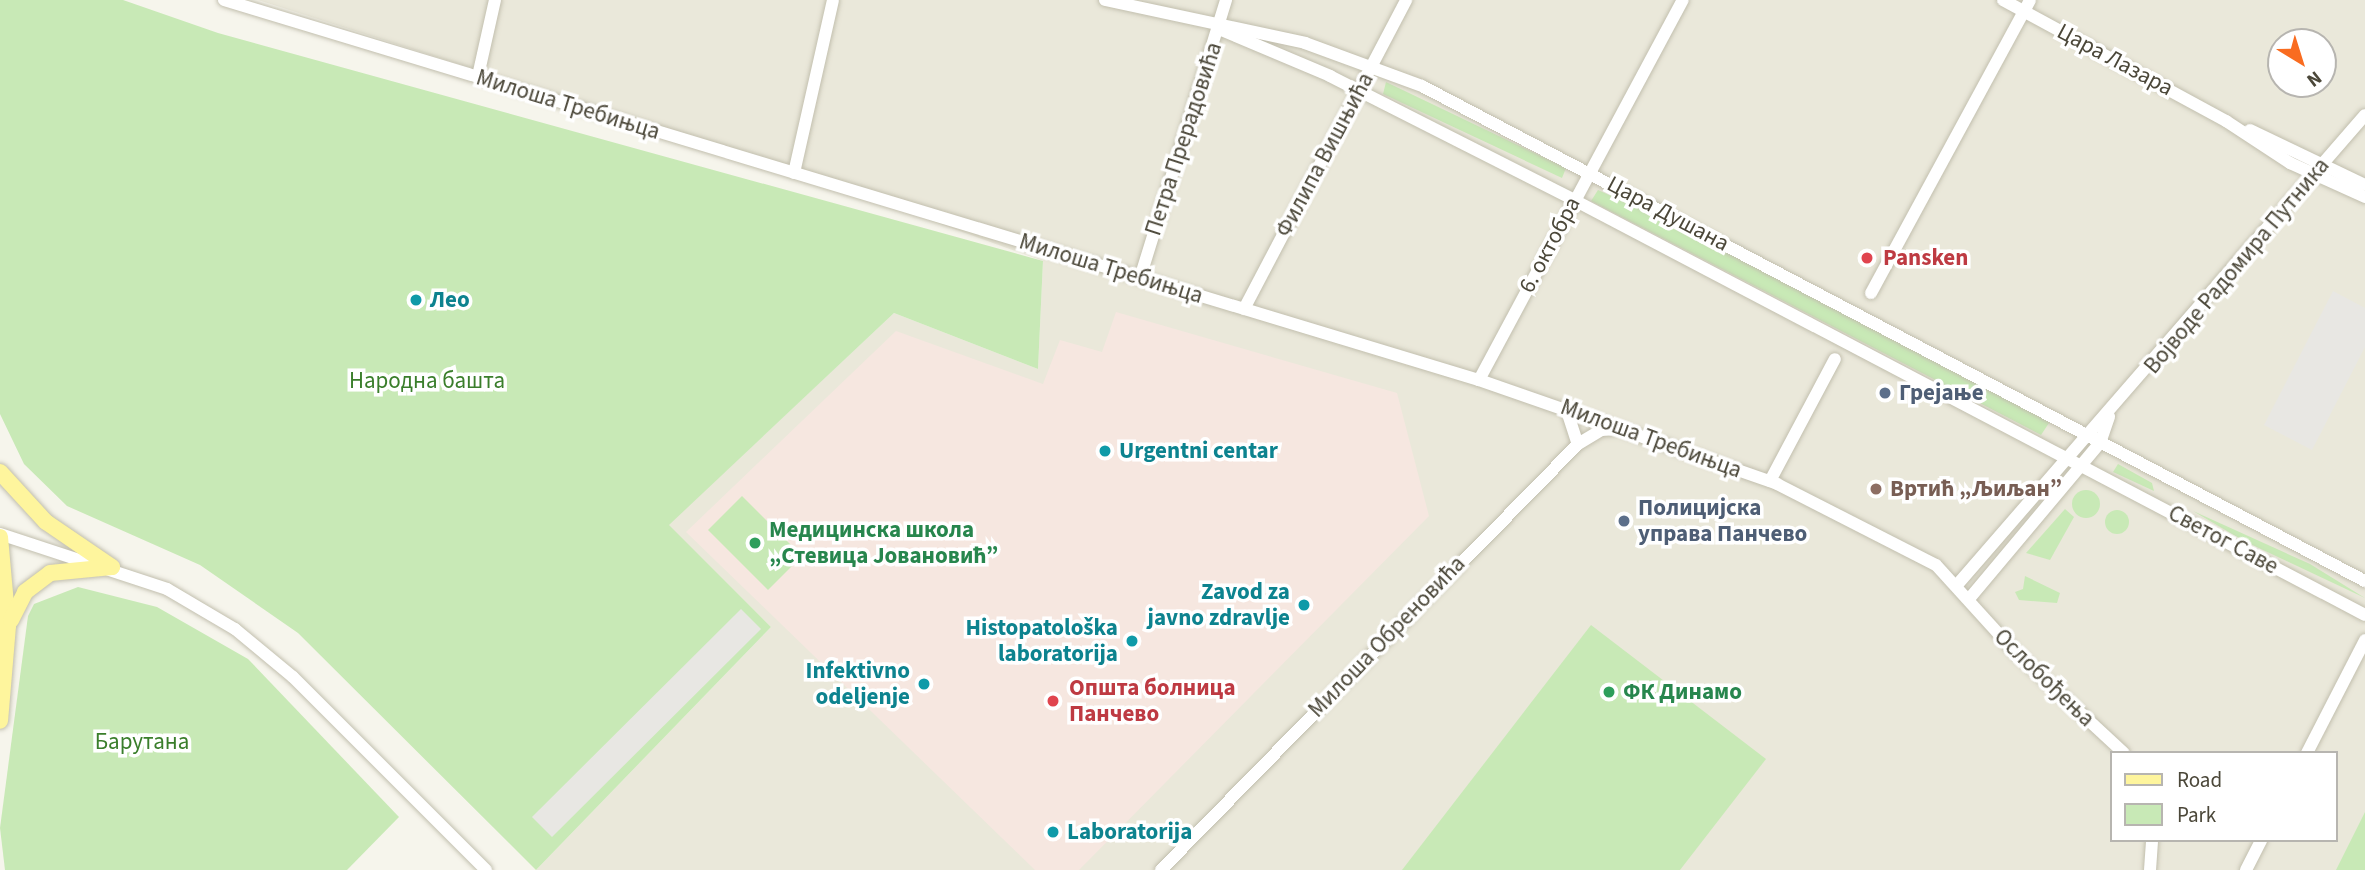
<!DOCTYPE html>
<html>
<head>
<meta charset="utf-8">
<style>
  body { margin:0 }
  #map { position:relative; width:2365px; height:870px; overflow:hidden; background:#f6f5ec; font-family:"Source Sans 3",sans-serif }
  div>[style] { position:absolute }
  .residential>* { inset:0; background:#eae8da }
  .medical>* { inset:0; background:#f6e7e0 }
  .green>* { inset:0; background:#c8e9b6 }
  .round { border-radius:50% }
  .parking>* { inset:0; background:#e8e7e3 }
  .roads { filter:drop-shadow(0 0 2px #c2bfae) drop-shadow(0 0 2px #c2bfae) }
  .minor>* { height:12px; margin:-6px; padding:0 6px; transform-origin:6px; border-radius:6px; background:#fff }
  .major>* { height:16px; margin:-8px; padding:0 8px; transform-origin:8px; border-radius:8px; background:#fef59d }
  .dots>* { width:19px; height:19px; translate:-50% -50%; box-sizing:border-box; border:4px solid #fff; border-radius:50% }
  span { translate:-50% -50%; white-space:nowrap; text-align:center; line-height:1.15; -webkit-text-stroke:7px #fff; paint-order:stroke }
  .street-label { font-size:23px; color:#4b4739 }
  .health-label { font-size:23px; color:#be3a42; font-weight:700 }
  .left { translate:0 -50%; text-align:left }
  .culture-label { font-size:23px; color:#0d838f; font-weight:700 }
  .right { translate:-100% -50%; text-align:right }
  .park-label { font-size:23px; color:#3a7e2b }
  .service-label { font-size:23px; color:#4e5e75; font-weight:700 }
  .education-label { font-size:23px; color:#785e54; font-weight:700 }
  .leisure-label { font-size:23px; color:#27864d; font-weight:700 }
  .legend { position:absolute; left:2110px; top:751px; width:228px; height:91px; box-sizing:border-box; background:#fff; border:2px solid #b7b5b0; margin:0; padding:9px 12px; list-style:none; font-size:21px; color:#4b4739 }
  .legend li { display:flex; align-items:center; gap:14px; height:35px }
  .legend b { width:35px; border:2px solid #b7b5b0 }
  .north { position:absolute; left:2267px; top:28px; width:70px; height:70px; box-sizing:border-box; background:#fff; border:2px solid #b7b5b0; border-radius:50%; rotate:142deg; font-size:19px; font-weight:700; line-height:28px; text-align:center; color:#4b4739 }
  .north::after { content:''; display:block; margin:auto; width:24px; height:32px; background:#f96c20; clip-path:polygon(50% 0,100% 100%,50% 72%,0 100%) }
</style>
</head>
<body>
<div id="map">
  <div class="residential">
    <div style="clip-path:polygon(evenodd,258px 0,2365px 0,2365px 870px,536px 870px,771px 627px,668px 525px,894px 313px,1038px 369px,1043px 261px,788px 169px,258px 0,2281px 42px,2323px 42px,2323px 84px,2281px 84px,2281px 42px,258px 0,2111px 753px,2335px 753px,2335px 840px,2111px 840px,2111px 753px)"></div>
  </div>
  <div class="medical">
    <div style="clip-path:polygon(1116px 312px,1397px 393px,1429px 516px,1079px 870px,1035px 870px,686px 532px,896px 331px,1043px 384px,1060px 340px,1102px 352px)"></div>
  </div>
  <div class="green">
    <div style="clip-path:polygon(0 0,123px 0,218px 33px,1043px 261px,1038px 369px,894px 313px,669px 525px,771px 627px,536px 870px,298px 633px,200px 565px,67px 506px,24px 464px,0 414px)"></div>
    <div style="clip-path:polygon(1386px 82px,1566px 168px,1562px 178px,1383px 94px)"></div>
    <div style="clip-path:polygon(1598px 190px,1667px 221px,2051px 420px,2041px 435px,1591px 201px)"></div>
    <div style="clip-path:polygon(2118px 464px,2152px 483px,2154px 491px,2113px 472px)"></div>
    <div class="round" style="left:2072px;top:490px;width:28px;height:28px"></div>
    <div style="clip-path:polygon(742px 496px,802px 556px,768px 590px,708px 530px)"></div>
    <div style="clip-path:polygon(2065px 509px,2074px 517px,2050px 560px,2026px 553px)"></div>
    <div class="round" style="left:2105px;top:510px;width:24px;height:24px"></div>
    <div style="clip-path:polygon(2193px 511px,2310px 564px,2365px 598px,2244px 541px)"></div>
    <div style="clip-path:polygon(2025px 576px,2060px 593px,2057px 603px,2019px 600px,2015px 592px,2023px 589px)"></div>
    <div style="clip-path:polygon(78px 587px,157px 607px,248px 659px,399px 817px,347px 870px,5px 870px,0 828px,28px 616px,34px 604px)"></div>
    <div style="clip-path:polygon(1591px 625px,1766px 759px,1680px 870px,1402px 870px)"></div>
    <div style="clip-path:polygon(2365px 812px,2365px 870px,2336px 870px)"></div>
  </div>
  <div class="parking">
    <div style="clip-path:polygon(2333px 291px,2365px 308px,2365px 347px,2312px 450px,2264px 425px)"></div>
    <div style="clip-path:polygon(741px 609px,761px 629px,552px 837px,532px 817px)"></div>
  </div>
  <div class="roads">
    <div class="minor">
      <div style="left:224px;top:0;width:1311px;rotate:16.85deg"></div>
      <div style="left:1479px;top:380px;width:316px;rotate:19.2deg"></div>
      <div style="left:1777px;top:484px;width:178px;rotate:27deg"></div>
      <div style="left:1936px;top:565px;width:122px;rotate:47.7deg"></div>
      <div style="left:2018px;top:655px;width:144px;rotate:42.8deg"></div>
      <div style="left:1105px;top:0;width:205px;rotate:12.1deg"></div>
      <div style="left:1305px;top:43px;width:125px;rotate:20.2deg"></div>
      <div style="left:1422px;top:86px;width:1065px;rotate:27.7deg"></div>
      <div style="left:2003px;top:0;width:254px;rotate:28.5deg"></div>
      <div style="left:2226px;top:121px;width:77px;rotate:33.3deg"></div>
      <div style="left:2290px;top:163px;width:82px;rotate:24.4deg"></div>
      <div style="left:1219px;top:29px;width:121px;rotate:22.9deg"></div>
      <div style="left:1330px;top:76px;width:274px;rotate:26.9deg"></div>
      <div style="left:1574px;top:200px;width:893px;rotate:27.68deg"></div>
      <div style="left:478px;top:76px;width:78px;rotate:-77.4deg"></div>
      <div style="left:2250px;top:130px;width:127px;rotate:25.6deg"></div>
      <div style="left:794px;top:173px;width:177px;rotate:-77.3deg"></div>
      <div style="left:1140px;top:278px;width:291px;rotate:-72.8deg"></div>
      <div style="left:1871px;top:293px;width:333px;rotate:-61.5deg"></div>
      <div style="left:1244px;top:309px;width:349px;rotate:-62.3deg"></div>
      <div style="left:1479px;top:380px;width:431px;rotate:-61.8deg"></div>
      <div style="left:1566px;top:408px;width:38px;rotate:72deg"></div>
      <div style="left:1770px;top:481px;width:138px;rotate:-62deg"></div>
      <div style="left:0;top:534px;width:176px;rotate:18.2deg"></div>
      <div style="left:167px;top:589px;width:79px;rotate:30.5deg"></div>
      <div style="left:235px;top:629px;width:75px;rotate:39.6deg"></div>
      <div style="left:293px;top:677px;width:273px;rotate:45deg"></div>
      <div style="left:1957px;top:585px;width:622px;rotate:-49.04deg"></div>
      <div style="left:1969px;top:599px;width:204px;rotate:-50deg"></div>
      <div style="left:2100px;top:443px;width:28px;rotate:-71deg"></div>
      <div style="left:2307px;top:753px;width:127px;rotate:-62.8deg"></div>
      <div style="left:1161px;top:870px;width:596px;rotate:-45.61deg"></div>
      <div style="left:1578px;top:444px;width:27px;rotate:-31deg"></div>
      <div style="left:1601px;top:430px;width:18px;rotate:-3deg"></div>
      <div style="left:2150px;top:870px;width:30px;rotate:-86deg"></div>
      <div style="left:2246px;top:870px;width:34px;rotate:-63deg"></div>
    </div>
    <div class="major">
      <div style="left:0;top:472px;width:68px;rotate:47.4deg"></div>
      <div style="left:46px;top:522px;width:80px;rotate:34.3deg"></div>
      <div style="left:0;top:537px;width:89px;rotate:84.9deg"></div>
      <div style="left:8px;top:626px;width:95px;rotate:94.8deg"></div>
      <div style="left:11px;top:620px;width:31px;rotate:-63deg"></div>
      <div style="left:25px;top:592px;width:31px;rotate:-37deg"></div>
      <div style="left:50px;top:573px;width:62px;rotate:-5.5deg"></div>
    </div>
  </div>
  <div class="dots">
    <div style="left:1867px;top:258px;background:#e0444e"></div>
    <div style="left:416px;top:300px;background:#0f9aa8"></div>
    <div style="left:1885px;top:393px;background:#5c6f8a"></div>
    <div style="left:1105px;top:451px;background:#0f9aa8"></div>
    <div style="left:1876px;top:489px;background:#8d6e63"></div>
    <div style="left:1624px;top:521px;background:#5c6f8a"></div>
    <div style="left:755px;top:543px;background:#2e9e5b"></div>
    <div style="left:1304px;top:605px;background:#0f9aa8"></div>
    <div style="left:1132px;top:641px;background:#0f9aa8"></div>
    <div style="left:924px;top:684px;background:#0f9aa8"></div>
    <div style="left:1609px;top:692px;background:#2e9e5b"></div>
    <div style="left:1053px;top:701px;background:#e0444e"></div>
    <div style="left:1053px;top:832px;background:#0f9aa8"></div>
  </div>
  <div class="street-label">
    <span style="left:2115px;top:60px;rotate:28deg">Цара Лазара</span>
    <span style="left:568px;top:105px;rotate:17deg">Милоша Требињца</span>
    <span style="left:1184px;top:139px;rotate:-72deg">Петра Прерадовића</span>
    <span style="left:1325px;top:155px;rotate:-62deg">Филипа Вишњића</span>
    <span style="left:1668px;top:214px;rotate:28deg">Цара Душана</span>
    <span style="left:1550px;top:245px;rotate:-62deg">6. октобра</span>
    <span style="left:2237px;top:266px;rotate:-50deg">Војводе Радомира Путника</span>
    <span style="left:1111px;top:269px;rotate:17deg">Милоша Требињца</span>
    <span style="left:1651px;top:439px;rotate:20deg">Милоша Требињца</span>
    <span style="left:2223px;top:540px;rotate:28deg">Светог Саве</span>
    <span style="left:1387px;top:637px;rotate:-46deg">Милоша Обреновића</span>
    <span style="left:2044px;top:678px;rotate:44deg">Ослобођења</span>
  </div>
  <div class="health-label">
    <span class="left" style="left:1883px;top:258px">Pansken</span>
    <span class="left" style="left:1069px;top:701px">Општа болница<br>Панчево</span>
  </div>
  <div class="culture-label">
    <span class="left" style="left:430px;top:300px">Лео</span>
    <span class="left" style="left:1119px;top:451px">Urgentni centar</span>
    <span class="right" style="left:1290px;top:605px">Zavod za<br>javno zdravlje</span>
    <span class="right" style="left:1118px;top:641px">Histopatološka<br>laboratorija</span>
    <span class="right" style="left:910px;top:684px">Infektivno<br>odeljenje</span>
    <span class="left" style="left:1067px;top:832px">Laboratorija</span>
  </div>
  <div class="park-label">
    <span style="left:427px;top:381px">Народна башта</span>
    <span style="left:142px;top:742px">Барутана</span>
  </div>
  <div class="service-label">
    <span class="left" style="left:1899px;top:393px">Грејање</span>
    <span class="left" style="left:1638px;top:521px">Полицијска<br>управа Панчево</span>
  </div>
  <div class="education-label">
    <span class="left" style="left:1890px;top:489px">Вртић „Љиљан”</span>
  </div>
  <div class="leisure-label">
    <span class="left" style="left:769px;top:543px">Медицинска школа<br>„Стевица Јовановић”</span>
    <span class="left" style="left:1623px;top:692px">ФК Динамо</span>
  </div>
  <ul class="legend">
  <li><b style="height:9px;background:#fef59d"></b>Road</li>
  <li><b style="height:19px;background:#c8e9b6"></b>Park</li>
  </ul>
  <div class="north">N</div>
</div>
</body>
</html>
